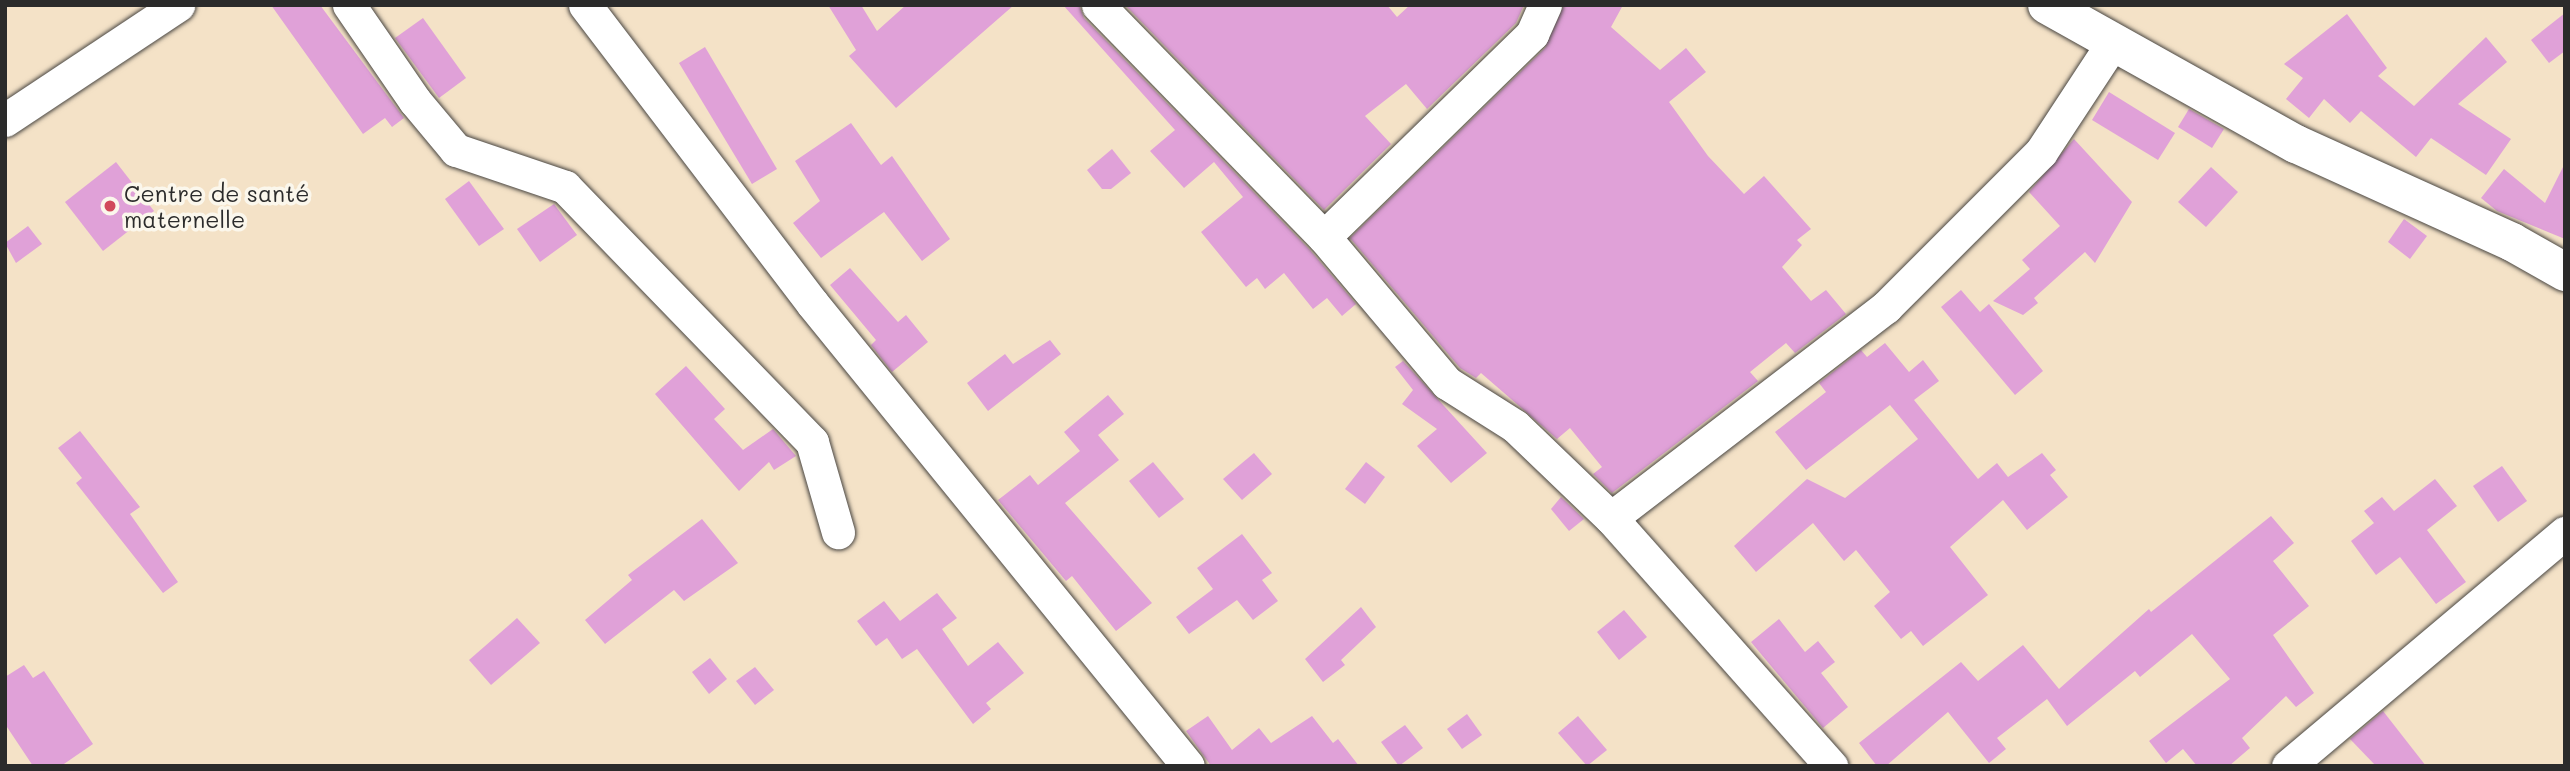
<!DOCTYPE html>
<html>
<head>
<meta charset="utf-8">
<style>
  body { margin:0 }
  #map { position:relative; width:2570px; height:771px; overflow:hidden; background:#f4e2c7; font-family:Mali,sans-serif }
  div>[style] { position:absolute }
  .building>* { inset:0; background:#e0a1d8 }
  .roads { filter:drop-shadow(0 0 2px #494642) drop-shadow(0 0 2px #494642) }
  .street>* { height:33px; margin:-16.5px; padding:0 16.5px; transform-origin:16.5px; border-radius:16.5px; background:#fff }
  .secondary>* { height:38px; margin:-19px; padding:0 19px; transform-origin:19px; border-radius:19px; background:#fff }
  .dots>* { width:19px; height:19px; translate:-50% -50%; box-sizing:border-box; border:4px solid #fbf7ec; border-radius:50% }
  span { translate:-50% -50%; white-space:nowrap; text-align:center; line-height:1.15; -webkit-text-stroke:7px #fbf7ec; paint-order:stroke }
  .poi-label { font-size:23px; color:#2b2b2b }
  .left { translate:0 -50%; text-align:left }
  .frame { position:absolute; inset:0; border:7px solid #2b2b2b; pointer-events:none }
</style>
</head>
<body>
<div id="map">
  <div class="building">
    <div style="clip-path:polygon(271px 5px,320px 5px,404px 118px,392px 127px,385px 118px,363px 134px)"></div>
    <div style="clip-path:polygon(828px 5px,861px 5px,877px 31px,906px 5px,1014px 5px,896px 108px,849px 56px,856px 50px)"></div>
    <div style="clip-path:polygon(1063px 5px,1079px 5px,1084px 18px,1310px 250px,1356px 304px,1342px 316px,1327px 298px,1313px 309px,1284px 273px,1265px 289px,1257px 278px,1246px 287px,1201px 232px,1243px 197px,1214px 162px,1184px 188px,1150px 151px,1175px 130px)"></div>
    <div style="clip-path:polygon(1125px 5px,1387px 5px,1397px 17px,1410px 5px,1524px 5px,1516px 23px,1427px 109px,1406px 84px,1365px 116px,1391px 144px,1324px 210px)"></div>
    <div style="clip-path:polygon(1564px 5px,1623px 5px,1611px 27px,1660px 70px,1686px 48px,1706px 72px,1669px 102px,1708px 156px,1744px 194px,1764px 176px,1811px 229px,1797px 240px,1802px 245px,1782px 267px,1811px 301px,1826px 290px,1846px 314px,1795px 353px,1786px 343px,1750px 372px,1758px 381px,1612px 493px,1593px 474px,1602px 467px,1570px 428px,1557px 439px,1481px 373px,1476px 378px,1460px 368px,1350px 238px,1545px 48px)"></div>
    <div style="clip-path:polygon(2565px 13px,2565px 51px,2549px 63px,2531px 40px)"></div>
    <div style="clip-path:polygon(2347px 14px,2387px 68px,2378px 76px,2414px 106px,2486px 37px,2507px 62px,2458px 104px,2511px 139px,2486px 175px,2431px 138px,2416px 157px,2361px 111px,2350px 123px,2324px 99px,2309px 118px,2286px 99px,2303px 78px,2284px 64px)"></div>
    <div style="clip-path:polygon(423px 18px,466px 78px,439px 98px,395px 38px)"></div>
    <div style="clip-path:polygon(705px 47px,777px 169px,752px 184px,679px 63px)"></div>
    <div style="clip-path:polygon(2109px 92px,2175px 133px,2158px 160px,2092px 120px)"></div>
    <div style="clip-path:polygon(2189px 109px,2224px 129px,2212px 148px,2178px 127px)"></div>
    <div style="clip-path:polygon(851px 123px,881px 165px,892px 156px,950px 239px,922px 261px,884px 212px,821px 258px,793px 223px,820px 201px,795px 161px)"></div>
    <div style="clip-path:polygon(2074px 139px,2132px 202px,2095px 263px,2085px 252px,2034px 298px,2038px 303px,2023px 315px,1993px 301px,2030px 269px,2022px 260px,2060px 226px,2029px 192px)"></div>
    <div style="clip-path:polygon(1112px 149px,1131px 173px,1111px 189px,1102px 189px,1087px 170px)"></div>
    <div style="clip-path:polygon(116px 162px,154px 211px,103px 251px,65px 202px)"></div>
    <div style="clip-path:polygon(2565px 163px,2565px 239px,2497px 211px,2481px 198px,2504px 169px,2545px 203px)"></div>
    <div style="clip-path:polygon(2211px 167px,2238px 192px,2206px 227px,2178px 202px)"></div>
    <div style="clip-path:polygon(469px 181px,504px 229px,479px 246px,445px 199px)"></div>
    <div style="clip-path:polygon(554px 204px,577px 235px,540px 262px,517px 229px)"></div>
    <div style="clip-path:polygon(2404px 219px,2427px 236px,2410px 259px,2388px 242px)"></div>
    <div style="clip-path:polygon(28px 226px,42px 244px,16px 263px,5px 243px)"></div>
    <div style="clip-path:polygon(850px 268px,898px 322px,906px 315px,928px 342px,892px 372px,871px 345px,876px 340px,830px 285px)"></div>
    <div style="clip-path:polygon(1961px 290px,1980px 312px,1989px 304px,2043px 371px,2015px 395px,1941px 307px)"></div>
    <div style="clip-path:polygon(1050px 340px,1061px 354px,988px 411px,967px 383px,1005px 354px,1013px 364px)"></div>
    <div style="clip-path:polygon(1885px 343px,1909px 372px,1923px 360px,1939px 381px,1914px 400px,1978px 479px,1997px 463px,2008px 477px,2042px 453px,2056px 470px,2050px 475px,2068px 497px,2027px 530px,2003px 500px,1950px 547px,1988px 595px,1923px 646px,1911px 631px,1901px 639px,1874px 606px,1890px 592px,1856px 550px,1844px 561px,1813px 523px,1756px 572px,1734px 546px,1807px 479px,1845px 498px,1918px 439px,1890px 405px,1806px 470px,1775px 432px,1826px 392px,1819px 383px,1861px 350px,1867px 357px)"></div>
    <div style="clip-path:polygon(1403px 361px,1487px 453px,1451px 483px,1417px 446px,1437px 429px,1402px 404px,1413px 390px,1395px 367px)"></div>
    <div style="clip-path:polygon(686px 366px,725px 409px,714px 419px,743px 450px,773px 429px,796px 456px,774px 470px,769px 462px,739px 491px,655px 394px)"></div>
    <div style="clip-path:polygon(1108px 395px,1124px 414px,1098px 435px,1119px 460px,1065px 503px,1152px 603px,1116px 631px,1072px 576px,1066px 581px,998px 500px,1030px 475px,1038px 485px,1080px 451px,1064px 432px)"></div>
    <div style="clip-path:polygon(80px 431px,140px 507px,130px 514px,178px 582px,163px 593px,76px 483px,82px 478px,58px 448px)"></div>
    <div style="clip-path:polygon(1254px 453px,1272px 474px,1242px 500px,1223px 479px)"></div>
    <div style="clip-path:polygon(1153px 462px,1184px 499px,1159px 518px,1129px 481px)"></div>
    <div style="clip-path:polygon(1366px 462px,1385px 477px,1365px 504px,1345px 489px)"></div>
    <div style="clip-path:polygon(2502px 466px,2527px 501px,2498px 522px,2473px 486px)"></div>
    <div style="clip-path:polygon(2435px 479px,2457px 506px,2427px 530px,2466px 582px,2436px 604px,2400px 557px,2376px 575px,2351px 541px,2374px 523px,2364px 511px,2382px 497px,2394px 511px)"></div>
    <div style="clip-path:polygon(1561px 497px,1584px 519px,1569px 531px,1551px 509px)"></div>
    <div style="clip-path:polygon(2271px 516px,2294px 543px,2273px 561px,2309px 606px,2273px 635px,2314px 693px,2296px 707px,2286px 696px,2242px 738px,2250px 748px,2229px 766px,2197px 766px,2183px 749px,2166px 763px,2149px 741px,2230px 679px,2192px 634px,2140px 677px,2135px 671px,2067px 726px,2047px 699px,1997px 738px,2006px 749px,1989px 763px,1948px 712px,1886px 766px,1877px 766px,1859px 743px,1961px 662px,1978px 681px,2023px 645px,2059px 689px,2149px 609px,2151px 612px)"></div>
    <div style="clip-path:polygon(702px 519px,738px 563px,684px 601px,674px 590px,605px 644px,585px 620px,632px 580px,628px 575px)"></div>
    <div style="clip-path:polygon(1242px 534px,1272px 573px,1262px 580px,1278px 601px,1253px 620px,1237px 600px,1189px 634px,1176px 617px,1213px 589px,1197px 568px)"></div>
    <div style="clip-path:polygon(937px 593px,957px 618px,942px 629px,968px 666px,998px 642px,1024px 673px,986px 703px,991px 709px,973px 724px,917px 649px,902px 659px,887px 638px,876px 646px,857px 621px,884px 601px,900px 621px)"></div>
    <div style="clip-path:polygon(1361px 607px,1376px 627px,1341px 660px,1345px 665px,1323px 682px,1305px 659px)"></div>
    <div style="clip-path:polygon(1624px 610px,1647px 637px,1619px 660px,1597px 632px)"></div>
    <div style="clip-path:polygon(517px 618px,540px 643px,491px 685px,469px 660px)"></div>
    <div style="clip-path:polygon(1779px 619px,1805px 652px,1818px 641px,1835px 662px,1821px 673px,1848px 707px,1823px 728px,1751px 642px)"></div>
    <div style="clip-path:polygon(710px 658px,727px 679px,709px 694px,692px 672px)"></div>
    <div style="clip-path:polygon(24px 665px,33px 678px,44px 671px,93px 744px,61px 766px,33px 766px,5px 724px,5px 677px)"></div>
    <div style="clip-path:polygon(755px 667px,774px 690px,755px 705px,736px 681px)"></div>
    <div style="clip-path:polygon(2383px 711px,2426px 766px,2376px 766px,2350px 739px)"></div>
    <div style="clip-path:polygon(1467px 714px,1482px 735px,1462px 749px,1447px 729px)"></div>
    <div style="clip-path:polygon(1208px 716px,1232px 750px,1259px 728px,1271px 743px,1312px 716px,1333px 743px,1338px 739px,1359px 766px,1211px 766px,1186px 731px)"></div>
    <div style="clip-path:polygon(1578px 716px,1607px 750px,1587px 766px,1558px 733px)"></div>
    <div style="clip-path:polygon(1405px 725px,1423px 748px,1399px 766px,1381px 742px)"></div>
  </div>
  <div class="roads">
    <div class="street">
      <div style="left:349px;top:5px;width:116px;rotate:55.5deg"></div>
      <div style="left:415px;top:101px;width:64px;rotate:50.1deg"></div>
      <div style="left:456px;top:150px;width:115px;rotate:18.7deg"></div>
      <div style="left:565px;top:187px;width:355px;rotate:45.9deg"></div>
      <div style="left:812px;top:442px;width:94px;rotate:73.9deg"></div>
      <div style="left:585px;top:5px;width:375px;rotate:52.7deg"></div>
      <div style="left:812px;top:303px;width:596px;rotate:50.92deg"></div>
      <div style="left:1098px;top:5px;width:324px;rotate:45.8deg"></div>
      <div style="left:1324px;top:237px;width:191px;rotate:49.9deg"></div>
      <div style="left:1447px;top:383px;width:80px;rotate:32.3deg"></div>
      <div style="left:1515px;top:426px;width:133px;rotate:43.8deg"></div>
      <div style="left:1611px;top:518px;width:347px;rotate:-37.5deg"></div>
      <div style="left:1886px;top:307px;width:219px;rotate:-45deg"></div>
      <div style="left:2041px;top:152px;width:129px;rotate:-56.7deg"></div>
      <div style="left:5px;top:120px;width:208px;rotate:-33.6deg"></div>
      <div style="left:1324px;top:237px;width:291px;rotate:-44.3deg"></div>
      <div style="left:1532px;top:34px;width:32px;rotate:-66deg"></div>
      <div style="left:1611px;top:518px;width:332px;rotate:48.4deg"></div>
      <div style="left:2288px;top:766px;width:362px;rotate:-40.1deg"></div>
    </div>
    <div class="secondary">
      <div style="left:2047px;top:5px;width:285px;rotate:29.2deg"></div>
      <div style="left:2296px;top:144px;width:237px;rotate:24.4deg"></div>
      <div style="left:2512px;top:242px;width:61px;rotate:29.5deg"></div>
    </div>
  </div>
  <div class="dots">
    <div style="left:110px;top:206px;background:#d1495b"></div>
  </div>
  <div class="poi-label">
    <span class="left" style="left:124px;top:206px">Centre de santé<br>maternelle</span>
  </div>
  <div class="frame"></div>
</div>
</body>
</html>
